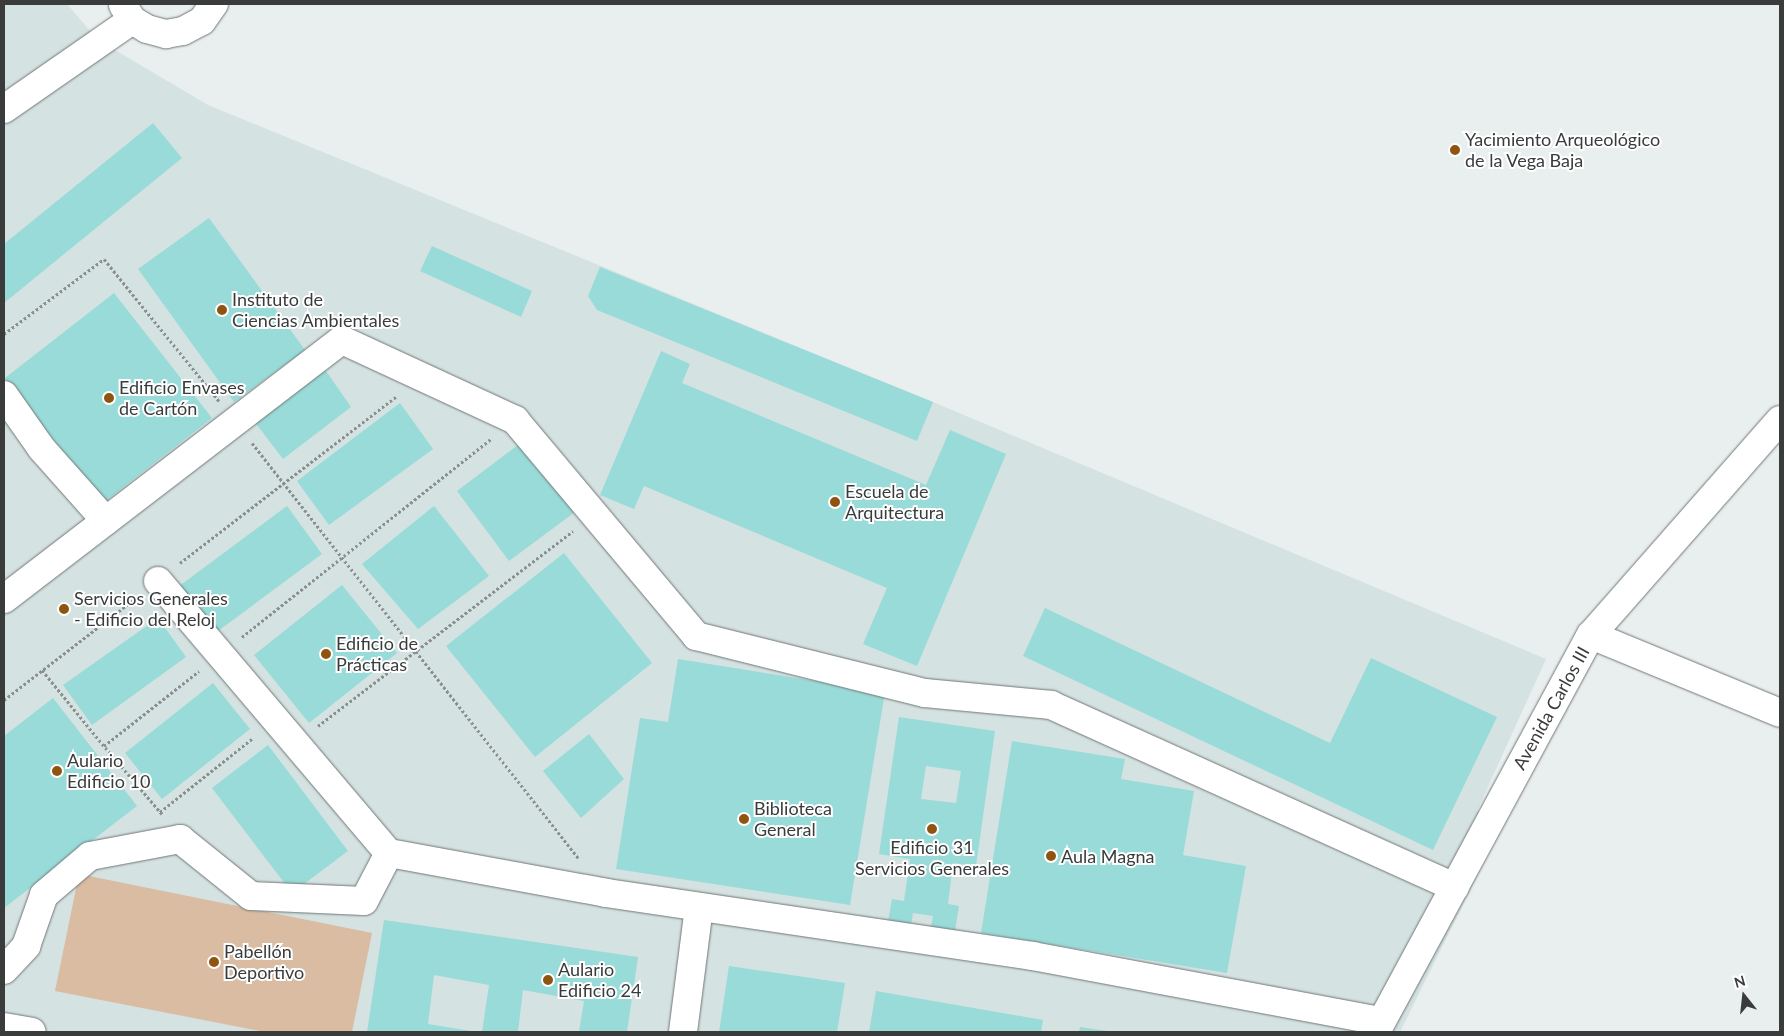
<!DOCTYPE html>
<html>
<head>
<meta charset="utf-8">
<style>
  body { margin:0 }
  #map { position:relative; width:1784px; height:1036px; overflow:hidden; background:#e9efef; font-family:Lato,sans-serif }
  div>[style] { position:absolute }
  .built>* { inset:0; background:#d4e2e1 }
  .green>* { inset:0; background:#d9bca2 }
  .building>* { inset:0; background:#98dbd8 }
  .path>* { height:3px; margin-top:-1.5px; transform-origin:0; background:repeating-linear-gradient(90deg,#8b8f8f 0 2.5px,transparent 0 5px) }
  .roads { filter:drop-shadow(0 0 1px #717676) drop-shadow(0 0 1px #717676) }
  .street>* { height:28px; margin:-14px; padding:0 14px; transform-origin:14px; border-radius:14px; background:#fff }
  .dots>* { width:14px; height:14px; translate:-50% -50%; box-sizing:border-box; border:2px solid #fff; border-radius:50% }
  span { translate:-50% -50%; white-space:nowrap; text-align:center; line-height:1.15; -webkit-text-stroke:4px #fff; paint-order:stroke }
  .poi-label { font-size:18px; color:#3a3c3c }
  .left { translate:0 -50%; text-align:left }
  .street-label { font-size:18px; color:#3a3c3c }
  .frame { position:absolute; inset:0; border:5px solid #3a3c3c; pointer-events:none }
  .north { position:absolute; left:1719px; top:971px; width:50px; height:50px; -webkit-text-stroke:4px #fff; paint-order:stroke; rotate:344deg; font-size:14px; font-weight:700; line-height:20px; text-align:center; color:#3a3c3c }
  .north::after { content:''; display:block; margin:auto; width:18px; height:22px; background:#3a3c3c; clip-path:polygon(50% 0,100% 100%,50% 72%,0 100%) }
</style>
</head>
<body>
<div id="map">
  <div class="built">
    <div style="clip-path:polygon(4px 4px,67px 4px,98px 40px,208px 105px,933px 402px,1546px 659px,1477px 811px,1503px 824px,1400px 1032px,4px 1032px)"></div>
  </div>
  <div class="green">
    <div style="clip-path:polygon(79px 874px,372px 933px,352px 1032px,265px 1032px,55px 991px)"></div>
  </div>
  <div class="building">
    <div style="clip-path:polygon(153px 123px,182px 158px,4px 303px,4px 244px)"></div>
    <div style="clip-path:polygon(209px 218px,305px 350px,234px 402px,138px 269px)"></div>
    <div style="clip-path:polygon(432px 246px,532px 291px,521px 317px,420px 271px)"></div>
    <div style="clip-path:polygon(600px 267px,933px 402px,917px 441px,597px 310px,588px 296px)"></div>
    <div style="clip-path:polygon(114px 293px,212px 418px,103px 503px,5px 378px)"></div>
    <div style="clip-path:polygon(661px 351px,690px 364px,682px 383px,926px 485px,950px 430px,1006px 454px,917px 666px,863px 644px,887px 588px,644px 486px,634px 509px,600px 495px)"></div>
    <div style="clip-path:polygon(324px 368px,351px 407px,283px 459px,254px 421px)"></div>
    <div style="clip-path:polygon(400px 403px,433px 449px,329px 525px,297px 481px)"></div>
    <div style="clip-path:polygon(522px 442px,575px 512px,509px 561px,457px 491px)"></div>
    <div style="clip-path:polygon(287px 506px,322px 554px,214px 634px,178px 587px)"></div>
    <div style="clip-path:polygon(434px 506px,489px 576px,418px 629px,362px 564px)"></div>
    <div style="clip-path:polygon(564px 553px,652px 663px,535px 757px,446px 646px)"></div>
    <div style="clip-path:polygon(342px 585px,397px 653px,309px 723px,254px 655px)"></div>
    <div style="clip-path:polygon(1045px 608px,1330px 743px,1371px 658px,1497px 717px,1433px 850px,1023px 656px)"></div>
    <div style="clip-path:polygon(158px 618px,186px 657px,92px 725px,63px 685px)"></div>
    <div style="clip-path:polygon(678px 659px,885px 692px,850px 905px,616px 869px,640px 718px,668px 722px)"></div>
    <div style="clip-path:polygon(213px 683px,250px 729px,162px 799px,125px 753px)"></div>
    <div style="clip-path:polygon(53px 698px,137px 806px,4px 908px,4px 736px)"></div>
    <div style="clip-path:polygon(evenodd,899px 717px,995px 731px,976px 866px,953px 863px,948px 904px,959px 906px,955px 931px,931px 927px,933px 916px,913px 913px,911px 925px,888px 922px,892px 899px,904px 901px,910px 859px,879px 854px,899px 717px,926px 766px,961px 771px,956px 803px,921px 799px,926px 766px)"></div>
    <div style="clip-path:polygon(589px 734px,624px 779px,581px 818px,543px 771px)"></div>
    <div style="clip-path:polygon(1012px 741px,1125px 759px,1121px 779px,1194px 791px,1183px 855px,1246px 866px,1227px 973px,981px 933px)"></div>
    <div style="clip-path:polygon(268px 745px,348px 851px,292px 893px,212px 788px)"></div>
    <div style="clip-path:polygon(384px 920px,638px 957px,627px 1032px,579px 1032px,584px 1001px,523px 990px,518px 1032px,482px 1032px,489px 985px,434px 975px,428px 1024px,477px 1032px,367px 1032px)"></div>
    <div style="clip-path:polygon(729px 966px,845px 983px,837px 1032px,719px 1032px)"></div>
    <div style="clip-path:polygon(876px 991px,1043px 1020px,1041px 1032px,869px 1032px)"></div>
    <div style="clip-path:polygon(1080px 1027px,1107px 1031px,1107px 1032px,1079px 1032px)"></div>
  </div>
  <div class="path">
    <div style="left:4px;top:334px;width:125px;rotate:-36.9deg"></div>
    <div style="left:104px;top:259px;width:183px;rotate:51deg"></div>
    <div style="left:252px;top:443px;width:529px;rotate:51.83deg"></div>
    <div style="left:180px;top:563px;width:274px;rotate:-37.6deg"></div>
    <div style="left:242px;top:637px;width:318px;rotate:-38.5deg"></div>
    <div style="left:42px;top:670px;width:98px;rotate:50.8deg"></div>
    <div style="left:4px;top:700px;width:167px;rotate:-37.7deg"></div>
    <div style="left:318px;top:726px;width:321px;rotate:-37.4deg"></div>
    <div style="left:160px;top:812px;width:119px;rotate:-38.5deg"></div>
    <div style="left:162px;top:814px;width:89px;rotate:-130.5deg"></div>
    <div style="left:104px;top:746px;width:121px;rotate:-38.3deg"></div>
  </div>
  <div class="roads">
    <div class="street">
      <div style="left:123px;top:5px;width:17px;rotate:59deg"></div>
      <div style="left:132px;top:20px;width:17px;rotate:31deg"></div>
      <div style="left:147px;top:29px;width:20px;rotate:15deg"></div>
      <div style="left:166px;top:34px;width:17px;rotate:-10deg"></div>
      <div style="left:183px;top:31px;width:21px;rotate:-28deg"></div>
      <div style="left:202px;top:21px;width:21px;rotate:-55deg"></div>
      <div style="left:4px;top:109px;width:156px;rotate:-34.8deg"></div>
      <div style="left:4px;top:395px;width:66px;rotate:54.9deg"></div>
      <div style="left:42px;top:449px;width:96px;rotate:48.4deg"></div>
      <div style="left:158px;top:581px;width:357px;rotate:49.7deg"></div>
      <div style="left:4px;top:599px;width:426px;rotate:-37.5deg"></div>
      <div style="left:342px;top:340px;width:191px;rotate:24.8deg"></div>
      <div style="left:515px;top:420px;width:282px;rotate:50deg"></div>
      <div style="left:696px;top:636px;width:236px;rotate:14deg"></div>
      <div style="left:925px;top:693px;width:127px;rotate:5.4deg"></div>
      <div style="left:1051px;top:705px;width:443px;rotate:24.3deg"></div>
      <div style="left:1591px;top:635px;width:204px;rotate:22.4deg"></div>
      <div style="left:4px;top:970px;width:33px;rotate:-47deg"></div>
      <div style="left:26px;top:946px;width:54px;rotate:-70.6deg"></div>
      <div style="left:44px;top:895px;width:60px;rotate:-40.3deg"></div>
      <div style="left:90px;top:856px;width:92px;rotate:-10.7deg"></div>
      <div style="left:180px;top:839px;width:91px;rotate:38.8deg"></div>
      <div style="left:251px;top:896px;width:113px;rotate:2.5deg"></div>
      <div style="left:364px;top:901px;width:54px;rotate:-62.5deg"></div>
      <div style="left:389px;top:853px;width:221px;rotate:10.4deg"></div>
      <div style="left:606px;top:893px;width:432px;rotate:8.4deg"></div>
      <div style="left:1033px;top:956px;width:354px;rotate:10.6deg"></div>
      <div style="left:4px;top:1027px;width:28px;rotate:10deg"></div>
      <div style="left:683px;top:1032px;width:126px;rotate:-82.7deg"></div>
      <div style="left:1376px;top:1032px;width:451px;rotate:-61.6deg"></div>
      <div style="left:1591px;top:635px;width:286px;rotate:-48.7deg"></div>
    </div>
  </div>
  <div class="dots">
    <div style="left:1455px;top:150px;background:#8f5510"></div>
    <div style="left:222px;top:310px;background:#8f5510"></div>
    <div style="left:109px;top:398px;background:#8f5510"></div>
    <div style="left:835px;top:502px;background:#8f5510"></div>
    <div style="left:64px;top:609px;background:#8f5510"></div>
    <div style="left:326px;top:654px;background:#8f5510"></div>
    <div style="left:57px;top:771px;background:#8f5510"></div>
    <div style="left:744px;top:819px;background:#8f5510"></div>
    <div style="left:932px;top:829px;background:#8f5510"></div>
    <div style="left:1051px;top:856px;background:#8f5510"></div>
    <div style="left:214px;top:962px;background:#8f5510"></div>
    <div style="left:548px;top:980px;background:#8f5510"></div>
  </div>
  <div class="poi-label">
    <span class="left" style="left:1465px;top:150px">Yacimiento Arqueológico<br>de la Vega Baja</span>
    <span class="left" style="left:232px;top:310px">Instituto de<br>Ciencias Ambientales</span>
    <span class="left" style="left:119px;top:398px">Edificio Envases<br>de Cartón</span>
    <span class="left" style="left:845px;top:502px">Escuela de<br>Arquitectura</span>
    <span class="left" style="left:74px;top:609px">Servicios Generales<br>- Edificio del Reloj</span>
    <span class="left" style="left:336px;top:654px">Edificio de<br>Prácticas</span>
    <span class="left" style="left:67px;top:771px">Aulario<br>Edificio 10</span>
    <span class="left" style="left:754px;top:819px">Biblioteca<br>General</span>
    <span style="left:932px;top:858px">Edificio 31<br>Servicios Generales</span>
    <span class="left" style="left:1061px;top:856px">Aula Magna</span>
    <span class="left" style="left:224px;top:962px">Pabellón<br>Deportivo</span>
    <span class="left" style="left:558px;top:980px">Aulario<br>Edificio 24</span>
  </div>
  <div class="street-label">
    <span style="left:1551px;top:708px;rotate:-61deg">Avenida Carlos III</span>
  </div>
  <div class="frame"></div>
  <div class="north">N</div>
</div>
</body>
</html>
